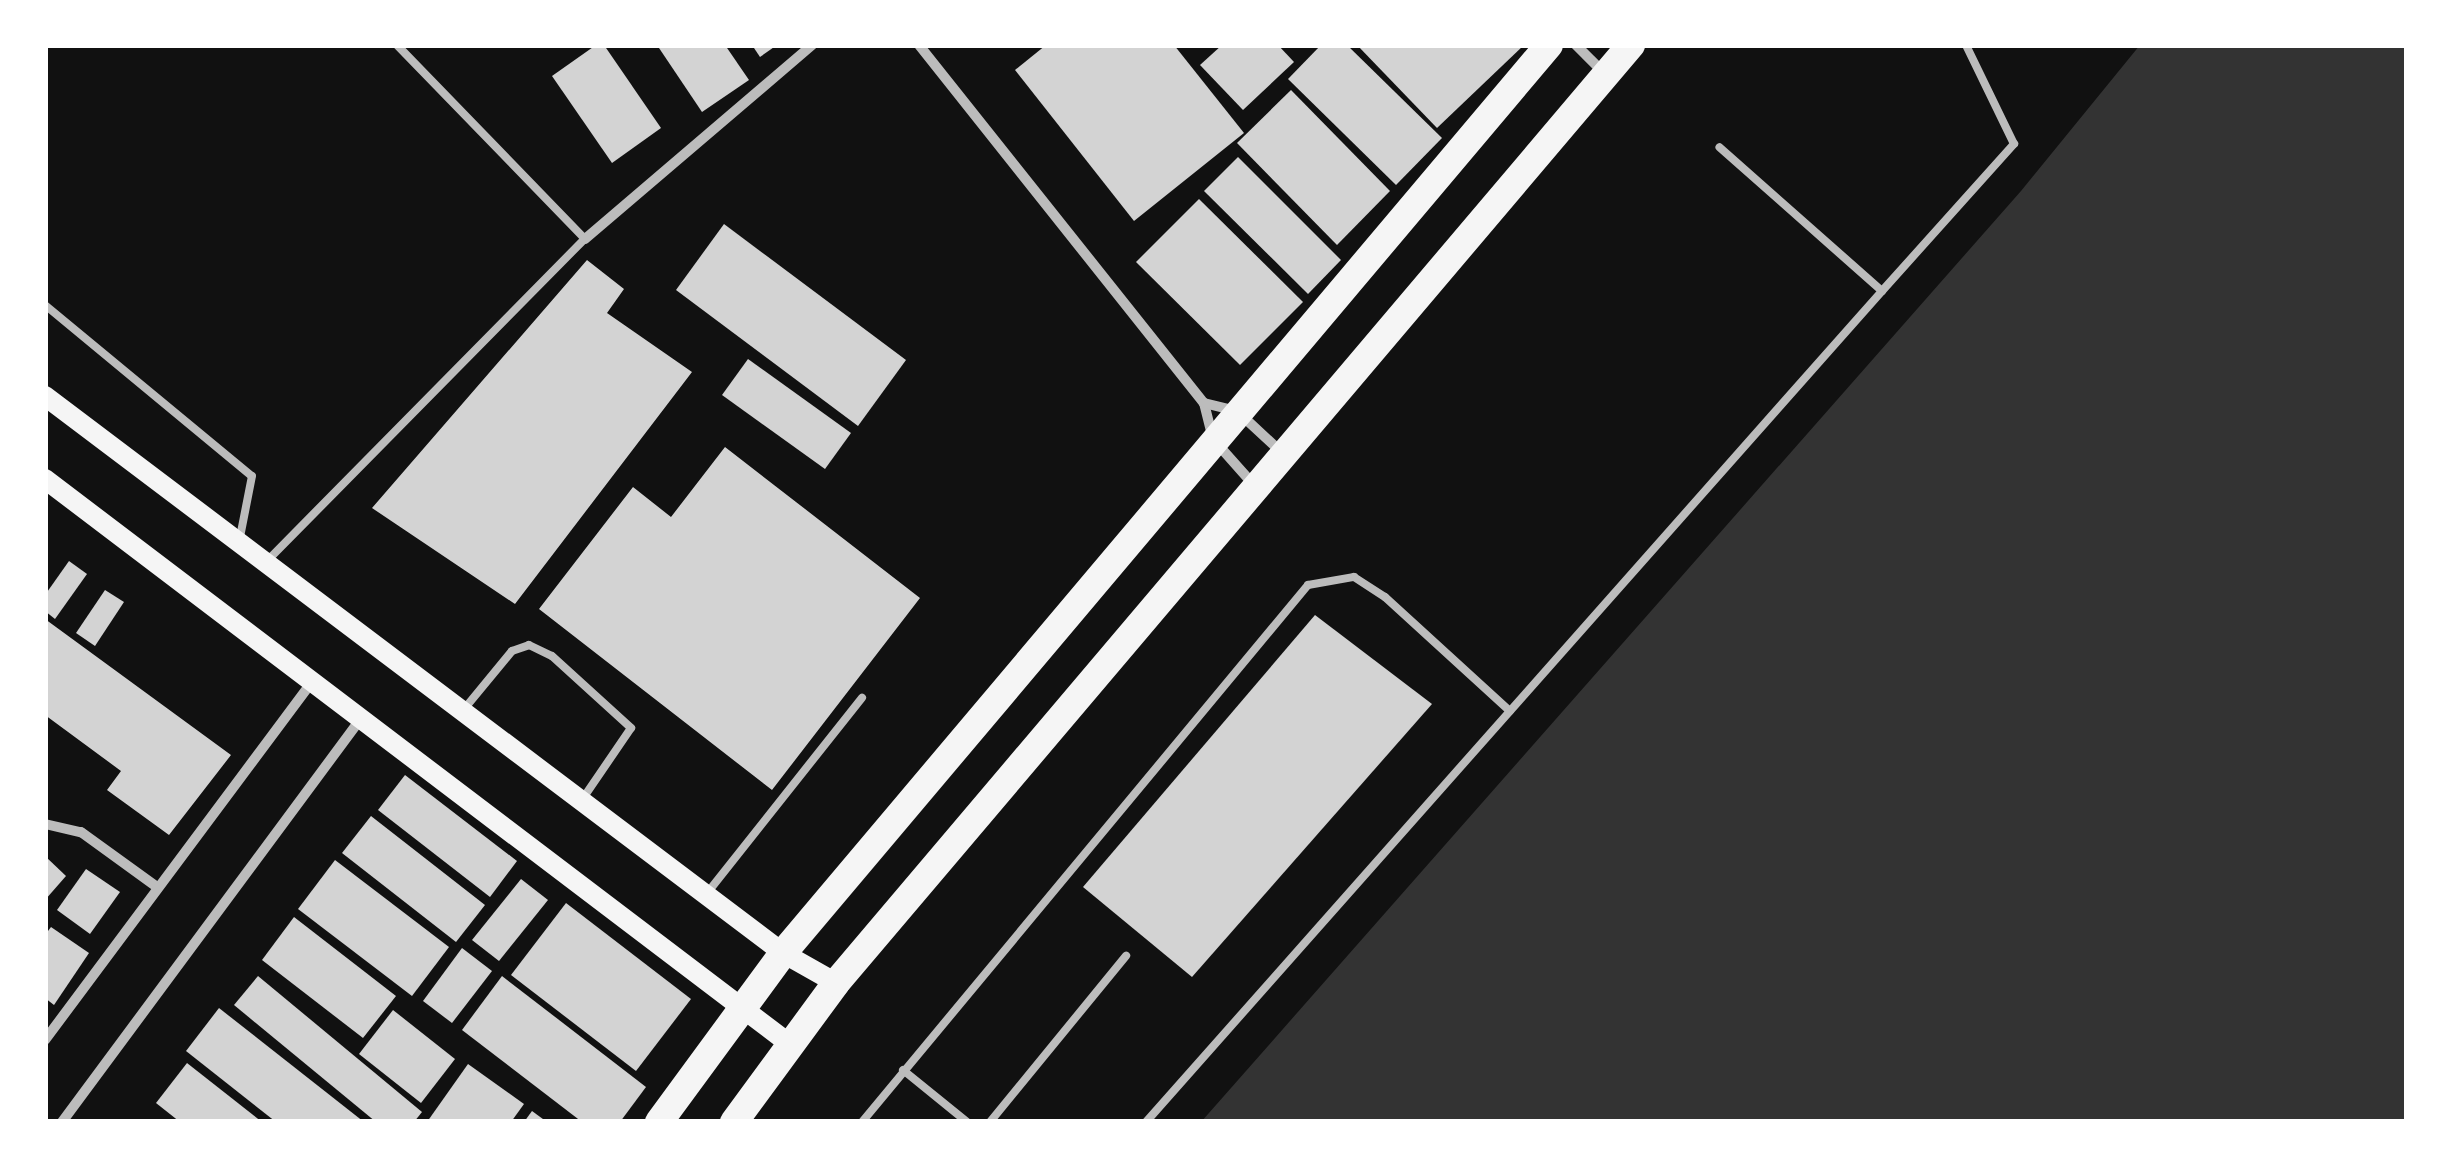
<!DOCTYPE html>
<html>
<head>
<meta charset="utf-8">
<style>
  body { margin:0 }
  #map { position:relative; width:2452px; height:1167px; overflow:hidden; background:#111; font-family:"IBM Plex Serif",serif }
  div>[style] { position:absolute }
  .water>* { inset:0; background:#333 }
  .building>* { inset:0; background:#d3d3d3 }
  .service>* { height:8px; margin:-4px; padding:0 4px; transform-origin:4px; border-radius:4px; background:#bcbcbc }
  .minor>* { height:10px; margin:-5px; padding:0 5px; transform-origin:5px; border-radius:5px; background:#bcbcbc }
  .secondary>* { height:20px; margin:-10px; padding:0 10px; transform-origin:10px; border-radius:10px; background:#f5f5f5 }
  .trunk>* { height:28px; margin:-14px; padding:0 14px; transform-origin:14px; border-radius:14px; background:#f5f5f5 }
  span { translate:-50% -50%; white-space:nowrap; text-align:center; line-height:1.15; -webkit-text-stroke:8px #fff; paint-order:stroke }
  .frame { position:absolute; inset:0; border:48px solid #fff; pointer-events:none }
</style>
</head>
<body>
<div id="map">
  <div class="water">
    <div style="clip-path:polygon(2140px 45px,2407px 45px,2407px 1122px,1201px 1122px,2021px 191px)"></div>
  </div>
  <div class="building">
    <div style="clip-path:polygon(596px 45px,604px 45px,661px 128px,612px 163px,552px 76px)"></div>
    <div style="clip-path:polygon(657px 45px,725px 45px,749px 80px,702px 112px)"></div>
    <div style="clip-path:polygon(752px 45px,777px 45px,760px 57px)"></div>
    <div style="clip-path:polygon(1046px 45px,1174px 45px,1244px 133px,1134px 221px,1015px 70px)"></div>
    <div style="clip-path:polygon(1222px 45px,1278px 45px,1294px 62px,1243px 110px,1200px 65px)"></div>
    <div style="clip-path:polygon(1321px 45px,1347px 45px,1442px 138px,1396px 185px,1288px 79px)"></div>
    <div style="clip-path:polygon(1357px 45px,1524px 45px,1437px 128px)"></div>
    <div style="clip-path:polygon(1291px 90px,1390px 191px,1337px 245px,1237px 143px)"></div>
    <div style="clip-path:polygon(1238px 157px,1341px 260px,1308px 294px,1204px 191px)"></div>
    <div style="clip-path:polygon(1199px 199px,1303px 302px,1240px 365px,1136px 262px)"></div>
    <div style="clip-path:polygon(724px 224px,906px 360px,858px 426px,676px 290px)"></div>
    <div style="clip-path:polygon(587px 260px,624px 289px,607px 313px,692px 372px,515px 604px,372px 508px)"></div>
    <div style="clip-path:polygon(748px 359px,851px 433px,825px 469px,722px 395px)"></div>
    <div style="clip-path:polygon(725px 447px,920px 598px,772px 790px,539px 609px,633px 487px,671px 517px)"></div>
    <div style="clip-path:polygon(69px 561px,87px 574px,55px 619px,45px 611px,45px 595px)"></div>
    <div style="clip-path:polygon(105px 590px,124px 602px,95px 646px,76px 633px)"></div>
    <div style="clip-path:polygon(1315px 615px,1432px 704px,1192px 977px,1083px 887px)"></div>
    <div style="clip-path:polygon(45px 619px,231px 755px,169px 835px,107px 790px,121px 771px,45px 715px)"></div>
    <div style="clip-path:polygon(405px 775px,517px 861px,490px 897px,378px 810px)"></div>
    <div style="clip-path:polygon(371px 816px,485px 905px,456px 942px,342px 853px)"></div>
    <div style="clip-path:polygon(45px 856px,66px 876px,45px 900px)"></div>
    <div style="clip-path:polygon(335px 860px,449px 947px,412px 996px,298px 909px)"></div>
    <div style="clip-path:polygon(86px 869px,120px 892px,90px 934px,57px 910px)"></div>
    <div style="clip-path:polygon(521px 879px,548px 900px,499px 961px,472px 940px)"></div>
    <div style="clip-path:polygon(566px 903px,691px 999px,636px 1071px,511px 975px)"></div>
    <div style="clip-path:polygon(294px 917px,396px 996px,363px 1038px,262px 960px)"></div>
    <div style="clip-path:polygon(51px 927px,89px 953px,54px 1005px,45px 998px,45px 935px)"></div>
    <div style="clip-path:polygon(462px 948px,492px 971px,452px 1023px,423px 1001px)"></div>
    <div style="clip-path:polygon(258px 976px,422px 1112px,414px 1122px,376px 1122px,234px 1005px)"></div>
    <div style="clip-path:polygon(502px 976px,646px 1087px,620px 1122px,582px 1122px,462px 1030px)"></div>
    <div style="clip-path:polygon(219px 1008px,364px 1122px,276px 1122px,186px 1051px)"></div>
    <div style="clip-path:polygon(393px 1010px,455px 1059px,421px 1103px,359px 1054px)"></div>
    <div style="clip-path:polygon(187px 1063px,262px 1122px,180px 1122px,156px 1103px)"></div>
    <div style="clip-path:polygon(468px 1064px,524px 1104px,511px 1122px,427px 1122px)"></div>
    <div style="clip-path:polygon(532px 1111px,547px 1122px,524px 1122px)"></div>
  </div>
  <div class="service">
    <div style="left:1882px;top:291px;width:198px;rotate:-48.1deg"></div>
    <div style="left:2014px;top:144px;width:110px;rotate:-115.9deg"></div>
    <div style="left:45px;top:305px;width:268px;rotate:39.6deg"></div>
    <div style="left:252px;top:476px;width:67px;rotate:101.1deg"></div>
    <div style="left:269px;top:559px;width:450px;rotate:-45.4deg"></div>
    <div style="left:585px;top:239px;width:270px;rotate:-134.1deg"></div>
    <div style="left:465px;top:708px;width:74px;rotate:-50.5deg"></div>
    <div style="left:512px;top:651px;width:18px;rotate:-19deg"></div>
    <div style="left:529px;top:645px;width:25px;rotate:26deg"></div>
    <div style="left:552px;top:656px;width:107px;rotate:42.3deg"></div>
    <div style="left:631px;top:728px;width:83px;rotate:124.3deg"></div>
    <div style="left:708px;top:892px;width:248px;rotate:-51.6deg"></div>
    <div style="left:903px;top:1070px;width:82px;rotate:39.1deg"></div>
    <div style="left:862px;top:1122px;width:698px;rotate:-50.29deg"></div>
    <div style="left:1308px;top:585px;width:47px;rotate:-9.9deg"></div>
    <div style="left:1354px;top:577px;width:37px;rotate:33deg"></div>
    <div style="left:1385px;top:597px;width:169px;rotate:42.4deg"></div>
    <div style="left:990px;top:1122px;width:215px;rotate:-50.7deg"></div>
    <div style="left:1146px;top:1122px;width:1110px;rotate:-48.47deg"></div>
    <div style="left:1882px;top:291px;width:217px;rotate:-138.5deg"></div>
  </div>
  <div class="minor">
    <div style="left:919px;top:45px;width:458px;rotate:51.5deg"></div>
    <div style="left:1204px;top:403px;width:37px;rotate:76deg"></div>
    <div style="left:1213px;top:439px;width:60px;rotate:48.4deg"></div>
    <div style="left:1576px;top:45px;width:38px;rotate:45deg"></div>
    <div style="left:585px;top:239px;width:299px;rotate:-40.5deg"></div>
    <div style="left:1204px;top:403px;width:34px;rotate:14deg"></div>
    <div style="left:1237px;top:411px;width:59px;rotate:42.9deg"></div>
    <div style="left:45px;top:824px;width:37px;rotate:13deg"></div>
    <div style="left:81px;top:832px;width:94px;rotate:35.9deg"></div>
    <div style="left:45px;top:1040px;width:449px;rotate:-53.3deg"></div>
    <div style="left:62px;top:1122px;width:504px;rotate:-53.47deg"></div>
  </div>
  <div class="secondary">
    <div style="left:45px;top:396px;width:925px;rotate:37.04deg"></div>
    <div style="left:783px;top:953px;width:61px;rotate:29.5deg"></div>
    <div style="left:45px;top:479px;width:936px;rotate:37.19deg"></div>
  </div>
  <div class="trunk">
    <div style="left:659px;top:1122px;width:210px;rotate:-53.7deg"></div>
    <div style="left:783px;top:953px;width:1188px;rotate:-49.85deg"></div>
    <div style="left:734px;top:1122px;width:172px;rotate:-53.7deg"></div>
    <div style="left:836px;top:983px;width:1230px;rotate:-49.72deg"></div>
  </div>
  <div class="frame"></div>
</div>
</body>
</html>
